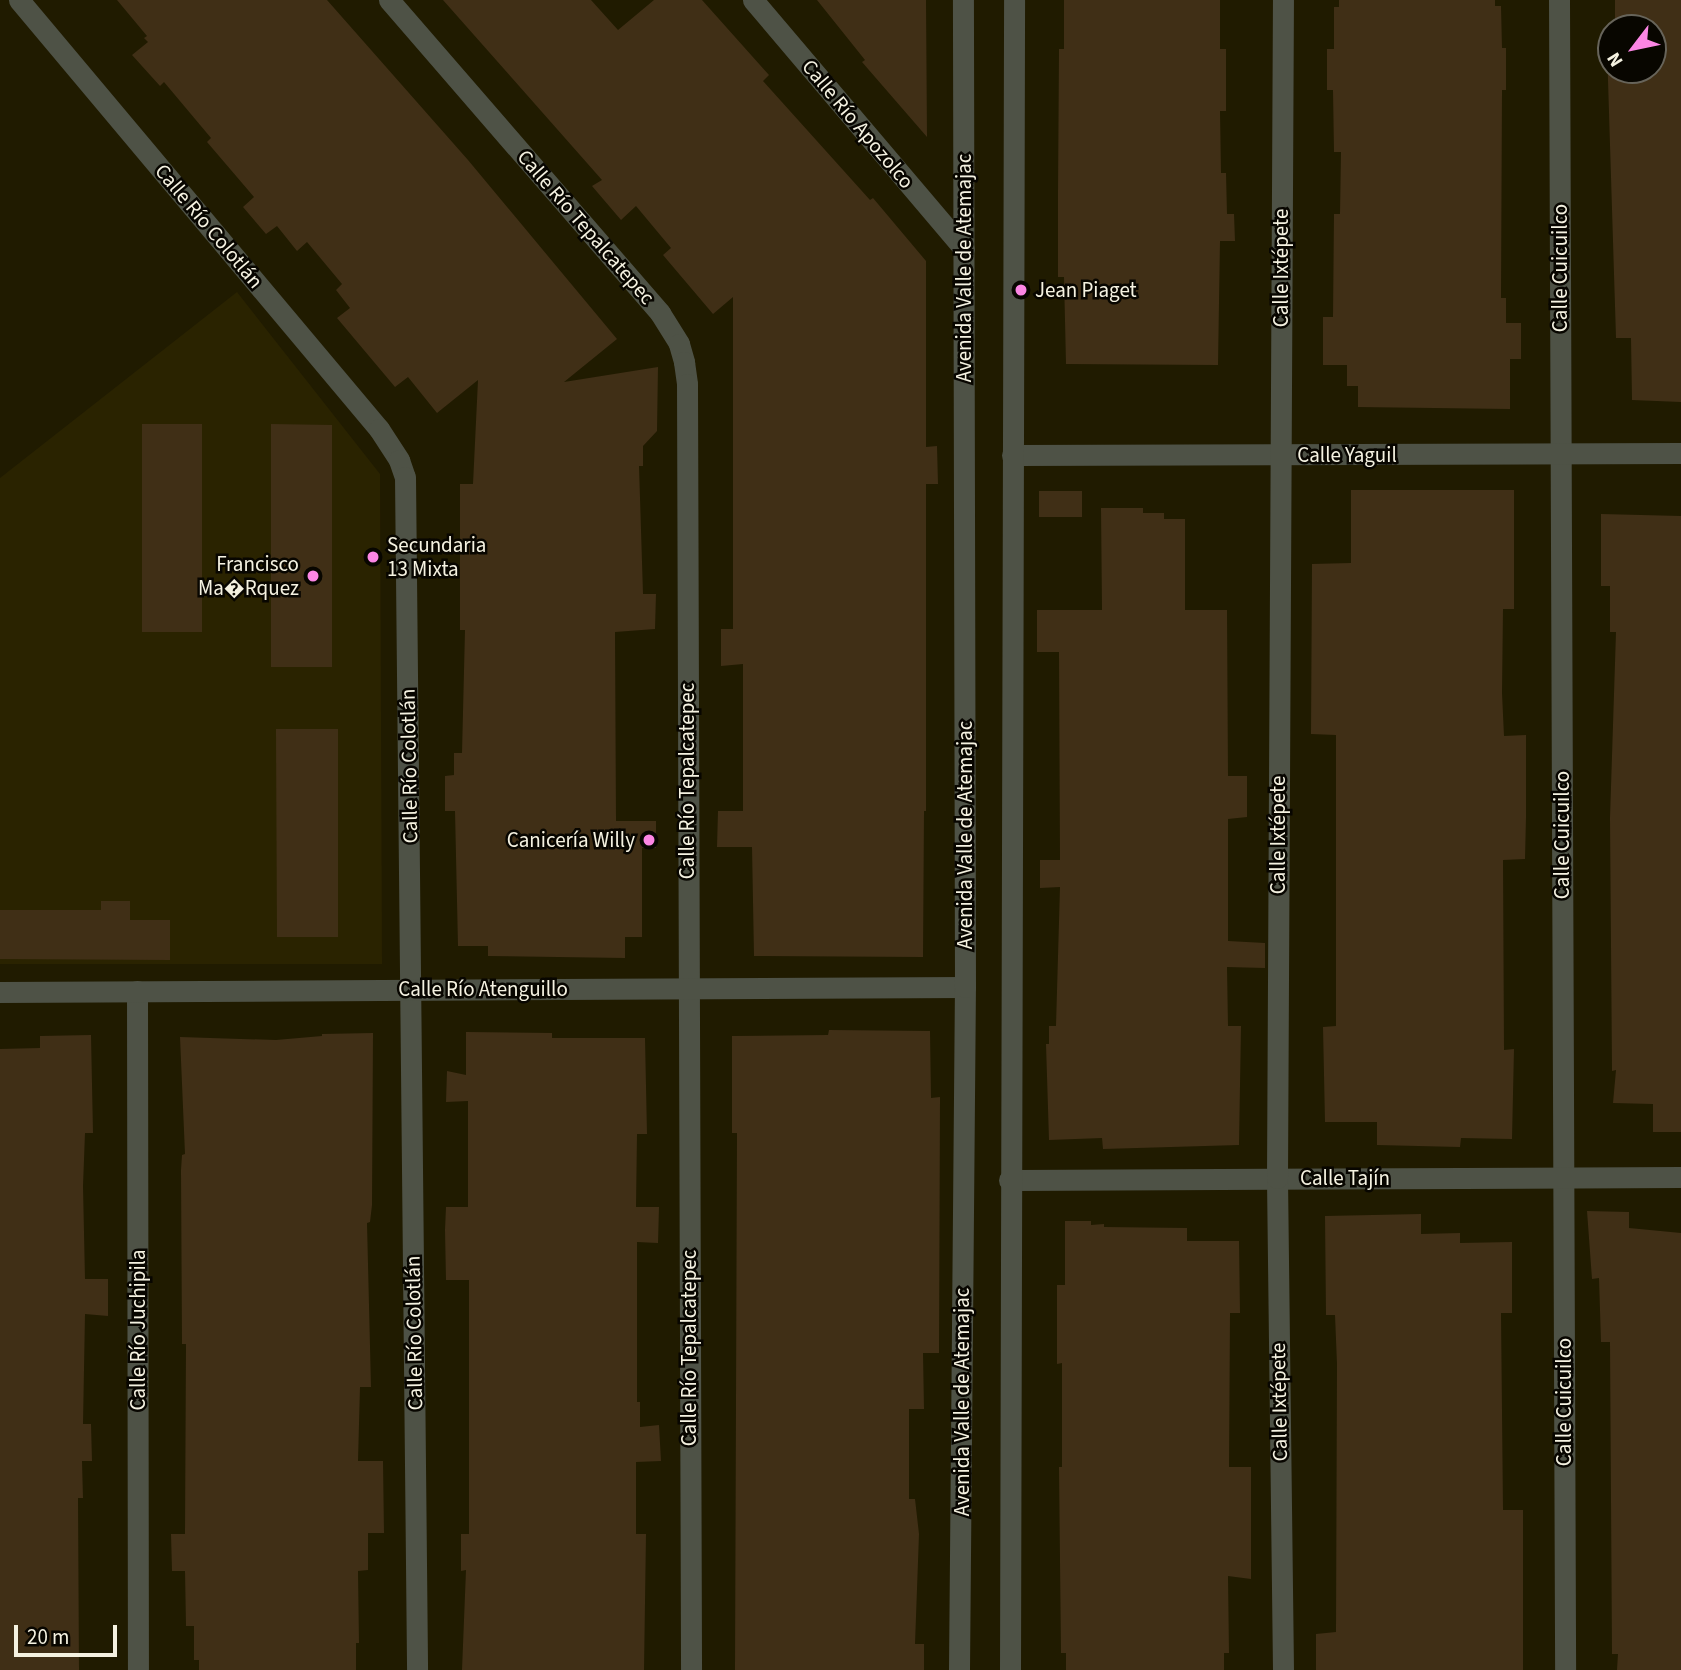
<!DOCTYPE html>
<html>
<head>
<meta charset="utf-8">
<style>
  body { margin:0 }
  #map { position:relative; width:1681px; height:1670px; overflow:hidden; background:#201b00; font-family:"Source Sans 3",sans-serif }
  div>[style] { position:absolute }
  .built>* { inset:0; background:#2a2300 }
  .building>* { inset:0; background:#402f16 }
  .minor>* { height:21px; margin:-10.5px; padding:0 10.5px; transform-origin:10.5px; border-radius:10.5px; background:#4e5246 }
  .dots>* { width:19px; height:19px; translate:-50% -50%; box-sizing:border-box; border:4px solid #080600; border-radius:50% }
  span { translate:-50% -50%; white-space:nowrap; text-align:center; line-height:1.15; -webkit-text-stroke:5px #080600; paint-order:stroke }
  .street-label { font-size:21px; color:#f5f2e1 }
  .poi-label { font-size:21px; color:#f5f2e1 }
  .left { translate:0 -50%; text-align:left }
  .right { translate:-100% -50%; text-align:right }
  .north { position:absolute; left:1597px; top:14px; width:70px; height:70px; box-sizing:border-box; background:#080600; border:2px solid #67645a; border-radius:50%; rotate:238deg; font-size:19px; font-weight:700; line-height:28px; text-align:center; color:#f5f2e1 }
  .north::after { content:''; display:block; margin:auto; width:24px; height:32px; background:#fc86e4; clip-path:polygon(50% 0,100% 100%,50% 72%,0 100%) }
  .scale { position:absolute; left:14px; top:1625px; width:103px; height:32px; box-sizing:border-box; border:4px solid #f5f2e1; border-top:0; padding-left:9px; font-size:21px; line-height:24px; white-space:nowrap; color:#f5f2e1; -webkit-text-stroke:5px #080600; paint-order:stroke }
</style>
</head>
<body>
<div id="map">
  <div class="built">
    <div style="clip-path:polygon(237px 292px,380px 474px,382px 964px,0 964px,0 478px)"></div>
  </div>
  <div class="building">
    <div style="clip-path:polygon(117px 0,327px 0,468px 160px,617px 339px,564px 382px,658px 367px,657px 431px,643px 446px,643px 466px,639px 466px,643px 594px,656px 594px,655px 629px,615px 632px,616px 821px,656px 821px,656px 848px,642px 848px,642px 937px,625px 937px,625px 958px,488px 956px,488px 946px,458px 946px,455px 811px,445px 811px,445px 776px,454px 775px,454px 753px,462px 753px,465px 630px,460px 630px,460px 484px,473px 484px,478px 380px,437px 413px,408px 377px,395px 387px,337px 318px,350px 308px,336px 290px,342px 284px,307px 242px,297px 251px,277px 226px,266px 234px,243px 207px,254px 197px,207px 142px,211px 138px,164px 82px,160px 86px,132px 55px,148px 42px,144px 38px,147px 36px)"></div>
    <div style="clip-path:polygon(443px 0,591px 0,618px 30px,654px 0,702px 0,769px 75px,763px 81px,870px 200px,873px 198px,926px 261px,926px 447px,937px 446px,938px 484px,926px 484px,926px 811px,924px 811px,923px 957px,754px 956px,752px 847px,717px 847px,718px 811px,743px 811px,743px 664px,721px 666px,721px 629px,733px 629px,733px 297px,713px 314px,663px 255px,671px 248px,636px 206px,621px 220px,592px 186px,602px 180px)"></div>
    <div style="clip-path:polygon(817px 0,926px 0,927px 137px,862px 62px,865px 60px)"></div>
    <div style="clip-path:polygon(1064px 0,1220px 0,1220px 49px,1226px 49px,1226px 111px,1220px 111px,1221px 173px,1226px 173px,1227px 214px,1234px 214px,1235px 241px,1220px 241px,1218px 365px,1066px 364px,1064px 277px,1058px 277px,1058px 194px,1059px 49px,1064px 49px)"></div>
    <div style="clip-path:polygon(1339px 0,1495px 0,1495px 6px,1501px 6px,1502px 48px,1506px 48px,1506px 90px,1502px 90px,1501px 298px,1506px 298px,1506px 323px,1521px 323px,1521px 359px,1510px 359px,1510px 409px,1358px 407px,1358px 386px,1347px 386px,1347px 365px,1323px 365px,1323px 317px,1333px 317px,1334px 214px,1340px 214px,1341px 152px,1334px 152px,1333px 90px,1327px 90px,1327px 49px,1334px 49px,1334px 7px,1339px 7px)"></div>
    <div style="clip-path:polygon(1615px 0,1681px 0,1681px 402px,1632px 400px,1631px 338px,1616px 338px,1607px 48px,1611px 48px,1611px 70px,1653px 70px,1653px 28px,1615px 28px)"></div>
    <div style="clip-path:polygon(142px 424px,202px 424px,202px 632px,142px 632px)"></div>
    <div style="clip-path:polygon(271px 424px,332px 425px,332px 667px,271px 667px)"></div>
    <div style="clip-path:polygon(1351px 490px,1514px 490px,1514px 609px,1503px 609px,1502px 693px,1504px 736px,1526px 735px,1526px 817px,1525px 859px,1503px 860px,1504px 1050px,1514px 1049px,1512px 1139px,1461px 1138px,1460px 1147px,1377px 1145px,1377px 1122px,1325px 1122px,1323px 1027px,1336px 1026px,1336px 735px,1311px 734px,1312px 564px,1351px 563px)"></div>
    <div style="clip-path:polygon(1039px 491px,1082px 491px,1082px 517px,1039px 517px)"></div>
    <div style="clip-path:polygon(1101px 508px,1143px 508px,1143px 513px,1164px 513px,1164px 519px,1185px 519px,1185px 610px,1227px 610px,1228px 776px,1247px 776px,1247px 817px,1228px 819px,1228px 941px,1265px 943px,1265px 968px,1227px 967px,1228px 1026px,1241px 1026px,1239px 1145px,1103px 1149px,1102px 1138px,1049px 1140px,1046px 1044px,1049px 1044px,1049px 1026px,1056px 1026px,1060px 887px,1040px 888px,1040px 860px,1060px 860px,1059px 652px,1037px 652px,1037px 610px,1102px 610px)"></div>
    <div style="clip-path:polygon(1601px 514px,1681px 516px,1681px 1132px,1653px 1132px,1653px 1104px,1613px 1103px,1616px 1070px,1612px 1071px,1610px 818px,1616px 632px,1610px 632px,1610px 586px,1601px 586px)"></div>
    <div style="clip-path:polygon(276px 729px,338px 729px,338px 937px,277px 937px)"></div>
    <div style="clip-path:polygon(101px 901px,130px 901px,130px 920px,170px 920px,170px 960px,0 959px,0 910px,101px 910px)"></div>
    <div style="clip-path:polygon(829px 1030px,930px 1031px,931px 1098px,940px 1097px,939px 1353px,923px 1353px,924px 1409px,909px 1409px,909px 1499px,915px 1499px,919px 1534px,915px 1644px,924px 1644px,924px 1670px,735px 1670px,737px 1133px,732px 1133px,732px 1036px,828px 1035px)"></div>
    <div style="clip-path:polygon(466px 1032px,552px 1033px,552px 1038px,645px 1038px,647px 1134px,637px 1134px,636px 1207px,659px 1207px,658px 1243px,637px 1242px,637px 1402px,640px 1402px,640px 1427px,659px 1425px,661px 1461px,636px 1462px,636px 1534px,646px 1534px,644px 1670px,462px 1670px,466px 1570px,461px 1571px,461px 1534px,469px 1534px,469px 1280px,446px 1280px,445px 1230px,446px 1207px,468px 1207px,468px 1101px,446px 1102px,447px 1071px,466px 1075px)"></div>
    <div style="clip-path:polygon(373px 1033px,372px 1205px,370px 1222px,367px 1223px,371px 1387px,360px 1387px,358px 1461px,383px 1461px,384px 1533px,368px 1533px,368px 1570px,358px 1571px,359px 1643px,356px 1643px,356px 1670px,199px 1670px,199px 1660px,194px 1660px,194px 1626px,186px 1626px,185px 1571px,172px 1571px,171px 1534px,185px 1534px,186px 1344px,182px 1344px,181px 1170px,182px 1155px,185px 1154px,180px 1037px,276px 1040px,322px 1036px,322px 1034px)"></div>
    <div style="clip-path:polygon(91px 1035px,93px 1133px,85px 1133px,83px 1186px,85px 1279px,108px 1279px,108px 1316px,85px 1314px,83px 1424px,91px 1424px,92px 1461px,82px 1461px,83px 1498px,78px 1498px,79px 1670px,0 1670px,0 1049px,40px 1048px,40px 1036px)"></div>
    <div style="clip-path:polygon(1587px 1211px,1629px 1212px,1629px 1228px,1681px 1233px,1681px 1670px,1617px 1670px,1618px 1654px,1612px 1654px,1610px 1342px,1601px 1342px,1599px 1278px,1592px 1279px)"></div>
    <div style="clip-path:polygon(1421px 1214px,1421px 1234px,1460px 1233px,1460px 1243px,1512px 1242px,1512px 1313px,1501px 1313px,1503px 1510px,1523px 1510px,1523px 1670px,1316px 1670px,1316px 1634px,1336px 1632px,1337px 1364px,1335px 1315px,1326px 1315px,1325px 1216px)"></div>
    <div style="clip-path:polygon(1065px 1221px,1091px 1221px,1091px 1225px,1104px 1224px,1104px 1227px,1187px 1228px,1187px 1241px,1239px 1241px,1240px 1313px,1230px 1313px,1229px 1467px,1251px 1467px,1251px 1579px,1228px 1576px,1229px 1653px,1224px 1653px,1224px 1670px,1066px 1670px,1066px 1653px,1061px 1653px,1059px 1467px,1062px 1467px,1062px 1363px,1057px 1364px,1057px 1285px,1065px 1285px)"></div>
  </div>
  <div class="minor">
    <div style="left:19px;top:0;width:560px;rotate:50deg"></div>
    <div style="left:379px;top:429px;width:37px;rotate:57deg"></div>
    <div style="left:399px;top:460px;width:18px;rotate:71deg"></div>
    <div style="left:405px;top:477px;width:1193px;rotate:89.42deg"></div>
    <div style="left:389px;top:0;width:414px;rotate:49.1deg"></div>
    <div style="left:660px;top:313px;width:36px;rotate:58deg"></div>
    <div style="left:679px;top:344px;width:19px;rotate:74deg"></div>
    <div style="left:684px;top:362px;width:22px;rotate:82deg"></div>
    <div style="left:687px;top:384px;width:1286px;rotate:89.82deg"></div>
    <div style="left:753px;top:0;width:326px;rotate:49.7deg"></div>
    <div style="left:1559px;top:0;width:1670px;rotate:89.79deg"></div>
    <div style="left:1012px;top:455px;width:669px;rotate:-0.17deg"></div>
    <div style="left:137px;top:991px;width:679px;rotate:89.92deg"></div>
    <div style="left:0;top:992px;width:965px;rotate:-0.3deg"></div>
    <div style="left:1009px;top:1180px;width:672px;rotate:-0.26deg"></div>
    <div style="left:959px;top:1670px;width:683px;rotate:-89.5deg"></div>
    <div style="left:965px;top:987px;width:987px;rotate:-90.12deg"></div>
    <div style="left:1010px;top:1670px;width:1670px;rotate:-89.86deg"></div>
    <div style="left:1283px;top:1670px;width:492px;rotate:-90.7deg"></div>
    <div style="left:1277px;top:1178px;width:1178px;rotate:-89.71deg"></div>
  </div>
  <div class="dots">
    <div style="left:1021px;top:290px;background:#fc86e4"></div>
    <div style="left:373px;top:557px;background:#fc86e4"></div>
    <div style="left:313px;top:576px;background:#fc86e4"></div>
    <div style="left:649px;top:840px;background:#fc86e4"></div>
  </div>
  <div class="street-label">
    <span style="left:858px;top:124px;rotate:50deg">Calle Río Apozolco</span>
    <span style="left:209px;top:226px;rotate:50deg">Calle Río Colotlán</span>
    <span style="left:586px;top:227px;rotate:49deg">Calle Río Tepalcatepec</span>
    <span style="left:964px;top:268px;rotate:-90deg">Avenida Valle de Atemajac</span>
    <span style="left:1281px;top:268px;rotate:-90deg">Calle Ixtépete</span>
    <span style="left:1560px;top:268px;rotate:-90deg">Calle Cuicuilco</span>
    <span style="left:1347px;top:455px">Calle Yaguil</span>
    <span style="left:409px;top:766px;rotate:-91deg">Calle Río Colotlán</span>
    <span style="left:687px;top:781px;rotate:-90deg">Calle Río Tepalcatepec</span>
    <span style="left:965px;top:835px;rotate:-90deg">Avenida Valle de Atemajac</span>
    <span style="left:1278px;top:835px;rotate:-90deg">Calle Ixtépete</span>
    <span style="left:1562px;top:835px;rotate:-90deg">Calle Cuicuilco</span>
    <span style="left:483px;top:989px">Calle Río Atenguillo</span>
    <span style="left:1345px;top:1178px">Calle Tajín</span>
    <span style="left:138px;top:1330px;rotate:-90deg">Calle Río Juchipila</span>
    <span style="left:414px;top:1333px;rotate:-91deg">Calle Río Colotlán</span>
    <span style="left:689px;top:1348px;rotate:-90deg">Calle Río Tepalcatepec</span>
    <span style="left:962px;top:1402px;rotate:-90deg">Avenida Valle de Atemajac</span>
    <span style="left:1279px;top:1402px;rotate:-91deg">Calle Ixtépete</span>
    <span style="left:1564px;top:1402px;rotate:-90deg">Calle Cuicuilco</span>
  </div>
  <div class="poi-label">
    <span class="left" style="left:1035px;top:290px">Jean Piaget</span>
    <span class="left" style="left:387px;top:557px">Secundaria<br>13 Mixta</span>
    <span class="right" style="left:299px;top:576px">Francisco<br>Ma�Rquez</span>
    <span class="right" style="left:635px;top:840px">Canicería Willy</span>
  </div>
  <div class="north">N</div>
  <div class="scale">20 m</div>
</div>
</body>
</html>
